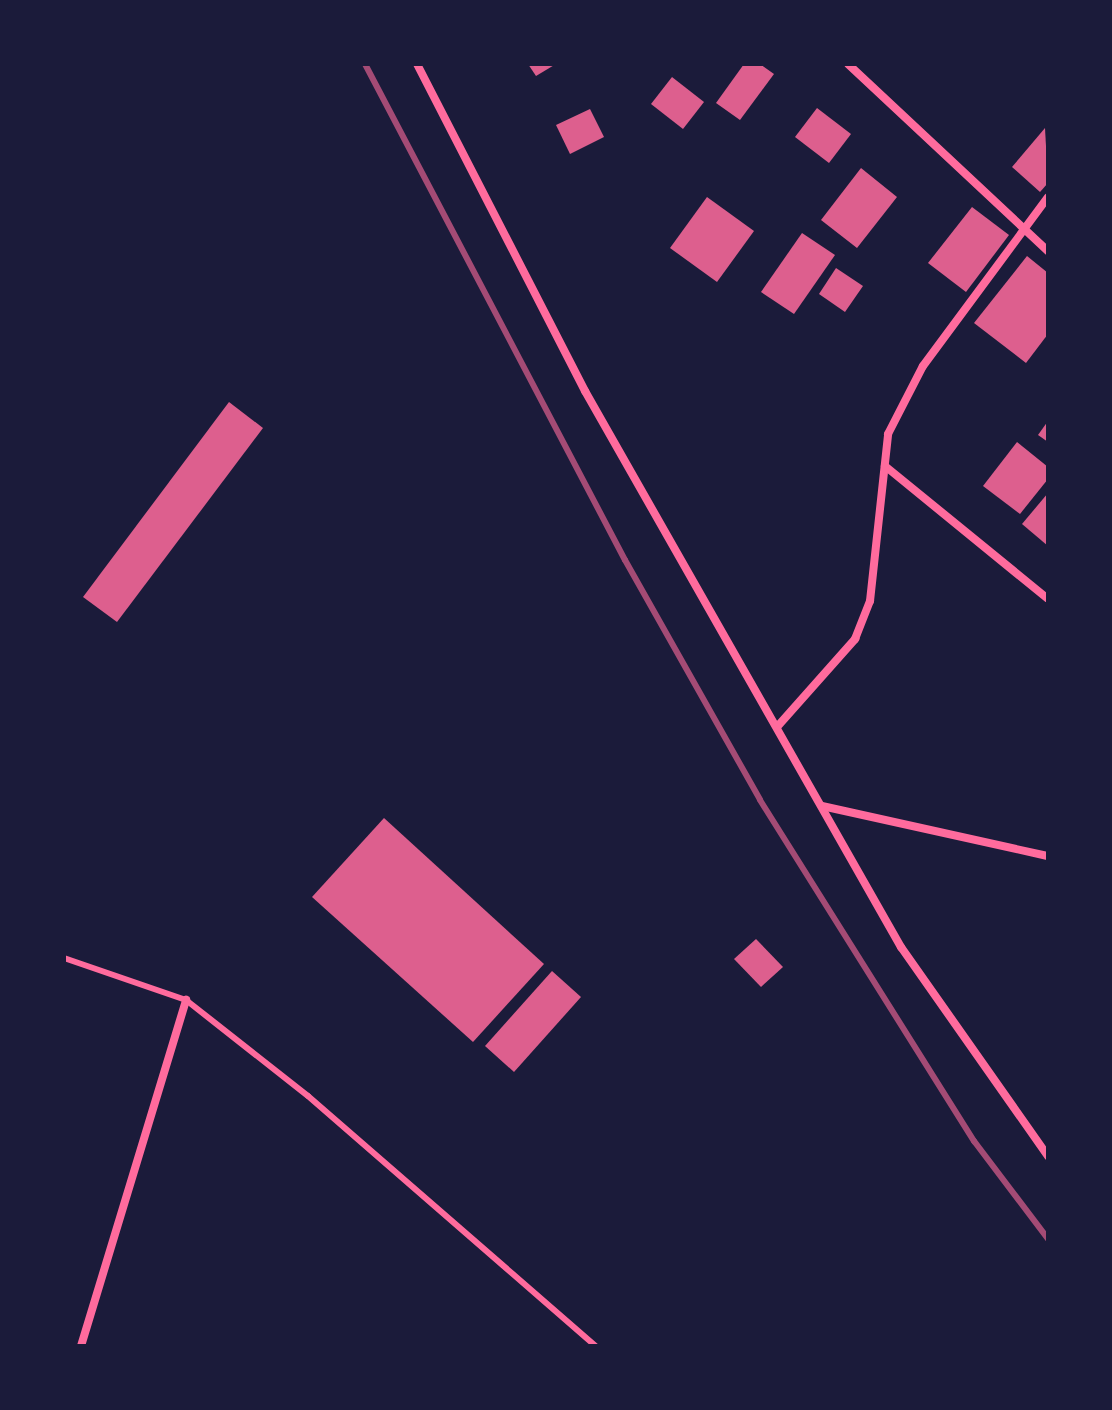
<!DOCTYPE html>
<html>
<head>
<meta charset="utf-8">
<style>
  body { margin:0 }
  #map { position:relative; width:1112px; height:1410px; overflow:hidden; background:#1b1b3a; font-family:"Fira Sans Condensed",sans-serif }
  div>[style] { position:absolute }
  .building>* { inset:0; background:#dd5f8e }
  .service>* { height:6px; margin:-3px; padding:0 3px; transform-origin:3px; border-radius:3px; background:#ff6b9d }
  .minor>* { height:8px; margin:-4px; padding:0 4px; transform-origin:4px; border-radius:4px; background:#ff6b9d }
  .rail>* { height:6px; margin:-3px; padding:0 3px; transform-origin:3px; border-radius:3px; background:#a44b75 }
  span { translate:-50% -50%; white-space:nowrap; text-align:center; line-height:1.15; -webkit-text-stroke:8px #1b1b3a; paint-order:stroke }
  .frame { position:absolute; inset:0; border:66px solid #1b1b3a; pointer-events:none }
</style>
</head>
<body>
<div id="map">
  <div class="building">
    <div style="clip-path:polygon(528px 64px,556px 64px,536px 76px)"></div>
    <div style="clip-path:polygon(744px 64px,760px 64px,774px 74px,740px 120px,716px 103px)"></div>
    <div style="clip-path:polygon(672px 77px,704px 102px,683px 129px,651px 104px)"></div>
    <div style="clip-path:polygon(817px 108px,851px 134px,829px 163px,795px 137px)"></div>
    <div style="clip-path:polygon(590px 109px,604px 137px,570px 154px,556px 125px)"></div>
    <div style="clip-path:polygon(1045px 128px,1048px 183px,1040px 192px,1012px 167px)"></div>
    <div style="clip-path:polygon(861px 168px,897px 197px,857px 248px,821px 220px)"></div>
    <div style="clip-path:polygon(707px 197px,754px 231px,717px 282px,670px 248px)"></div>
    <div style="clip-path:polygon(972px 207px,1009px 235px,966px 292px,928px 263px)"></div>
    <div style="clip-path:polygon(802px 233px,835px 255px,794px 314px,761px 292px)"></div>
    <div style="clip-path:polygon(1027px 256px,1048px 273px,1048px 334px,1026px 363px,974px 323px)"></div>
    <div style="clip-path:polygon(836px 268px,863px 286px,845px 312px,819px 294px)"></div>
    <div style="clip-path:polygon(229px 402px,263px 428px,117px 622px,83px 597px)"></div>
    <div style="clip-path:polygon(1048px 421px,1048px 442px,1038px 435px)"></div>
    <div style="clip-path:polygon(1017px 442px,1048px 467px,1048px 479px,1020px 514px,983px 486px)"></div>
    <div style="clip-path:polygon(1048px 493px,1048px 546px,1022px 524px)"></div>
    <div style="clip-path:polygon(384px 818px,544px 964px,473px 1042px,312px 897px)"></div>
    <div style="clip-path:polygon(756px 939px,783px 967px,761px 987px,734px 959px)"></div>
    <div style="clip-path:polygon(552px 971px,581px 997px,514px 1072px,485px 1046px)"></div>
  </div>
  <div class="service">
    <div style="left:64px;top:958px;width:129px;rotate:19deg"></div>
    <div style="left:186px;top:1000px;width:155px;rotate:38.2deg"></div>
    <div style="left:308px;top:1096px;width:381px;rotate:41deg"></div>
  </div>
  <div class="minor">
    <div style="left:417px;top:64px;width:368px;rotate:62.8deg"></div>
    <div style="left:585px;top:391px;width:640px;rotate:60.39deg"></div>
    <div style="left:901px;top:947px;width:256px;rotate:54.9deg"></div>
    <div style="left:848px;top:64px;width:274px;rotate:43.1deg"></div>
    <div style="left:885px;top:466px;width:210px;rotate:39.2deg"></div>
    <div style="left:777px;top:727px;width:118px;rotate:-48.4deg"></div>
    <div style="left:855px;top:639px;width:41px;rotate:-68.5deg"></div>
    <div style="left:870px;top:601px;width:168px;rotate:-83.8deg"></div>
    <div style="left:888px;top:434px;width:76px;rotate:-62.8deg"></div>
    <div style="left:923px;top:366px;width:210px;rotate:-53.5deg"></div>
    <div style="left:822px;top:806px;width:231px;rotate:12.5deg"></div>
    <div style="left:81px;top:1346px;width:362px;rotate:-73.1deg"></div>
  </div>
  <div class="rail">
    <div style="left:365px;top:64px;width:560px;rotate:62.34deg"></div>
    <div style="left:625px;top:560px;width:275px;rotate:60.6deg"></div>
    <div style="left:760px;top:800px;width:403px;rotate:57.9deg"></div>
    <div style="left:974px;top:1141px;width:123px;rotate:52.9deg"></div>
  </div>
  <div class="frame"></div>
</div>
</body>
</html>
